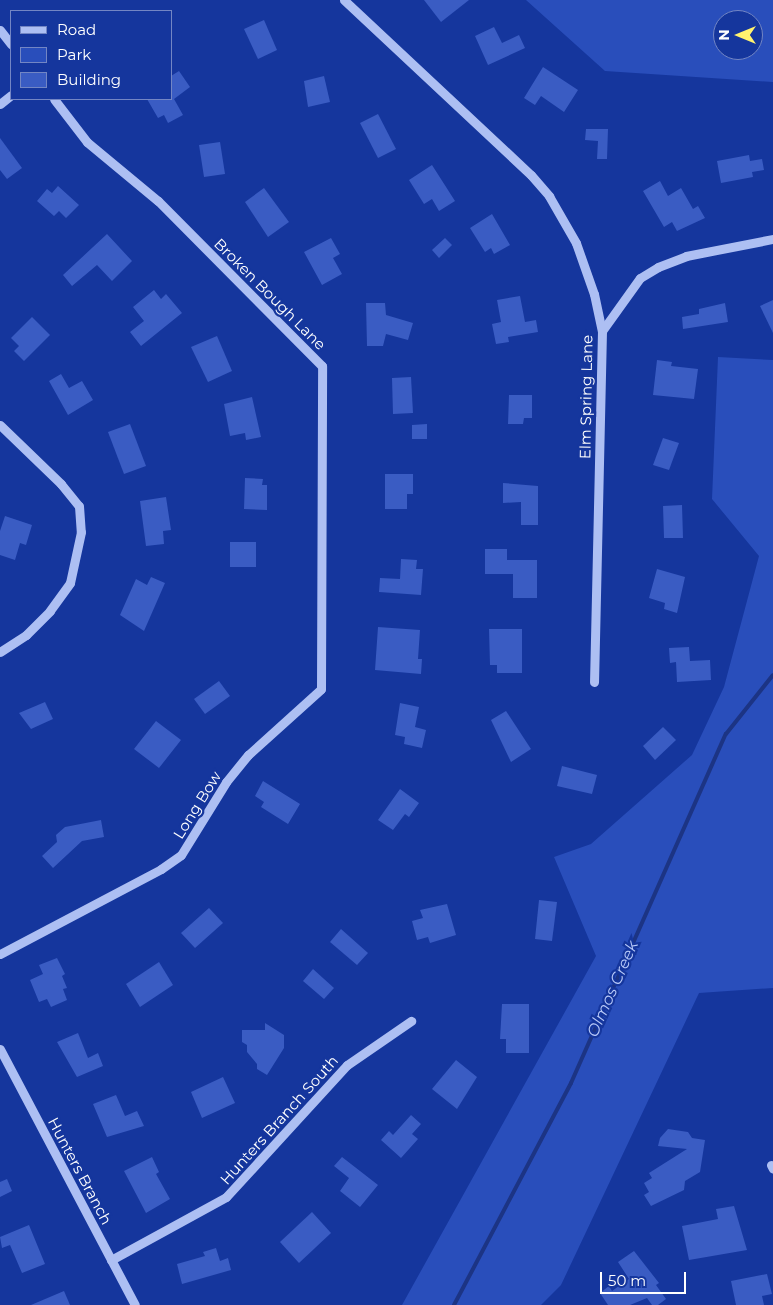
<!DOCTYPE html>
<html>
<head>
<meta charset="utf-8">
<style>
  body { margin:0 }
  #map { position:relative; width:773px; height:1305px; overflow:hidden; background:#15369d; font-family:Montserrat,sans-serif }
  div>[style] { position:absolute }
  .green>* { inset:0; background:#294ebb }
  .stream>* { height:4px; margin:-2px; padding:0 2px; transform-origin:2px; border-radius:2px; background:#1c3484 }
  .building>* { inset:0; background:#3a5cc3 }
  .minor>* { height:9px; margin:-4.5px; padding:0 4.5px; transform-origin:4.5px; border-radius:4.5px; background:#adbff3 }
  span { translate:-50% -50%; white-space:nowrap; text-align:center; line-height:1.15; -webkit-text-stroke:4.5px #15369d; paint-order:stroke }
  .street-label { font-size:15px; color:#fff }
  .water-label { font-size:16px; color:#b9caf9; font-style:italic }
  .legend { position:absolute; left:10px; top:10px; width:162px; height:90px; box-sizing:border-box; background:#15369d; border:1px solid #7386c4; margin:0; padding:6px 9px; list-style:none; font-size:15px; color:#fff }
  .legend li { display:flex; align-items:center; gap:10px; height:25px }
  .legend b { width:25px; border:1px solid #7386c4 }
  .north { position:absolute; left:713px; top:10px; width:50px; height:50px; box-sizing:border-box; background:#15369d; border:1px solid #7386c4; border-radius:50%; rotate:270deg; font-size:14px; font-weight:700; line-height:20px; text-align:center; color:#fff }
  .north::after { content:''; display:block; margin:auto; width:18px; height:22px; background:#fff26f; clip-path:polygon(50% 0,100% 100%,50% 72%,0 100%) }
  .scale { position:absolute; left:600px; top:1272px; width:86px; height:22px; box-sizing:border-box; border:2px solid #fff; border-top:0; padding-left:6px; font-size:15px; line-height:18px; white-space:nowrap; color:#fff; -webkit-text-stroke:4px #15369d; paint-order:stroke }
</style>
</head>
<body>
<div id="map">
  <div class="green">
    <div style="clip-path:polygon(evenodd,526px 0,773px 0,773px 82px,605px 71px,526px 0,723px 20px,753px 20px,753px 50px,723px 50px,723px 20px)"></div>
    <div style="clip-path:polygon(718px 357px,773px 360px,773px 988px,699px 993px,561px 1285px,541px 1305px,402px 1305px,596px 956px,554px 857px,591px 844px,692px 755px,724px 687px,759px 556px,712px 499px)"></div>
  </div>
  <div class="stream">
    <div style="left:454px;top:1305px;width:251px;rotate:-62.2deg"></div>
    <div style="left:571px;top:1083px;width:382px;rotate:-66.1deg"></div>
    <div style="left:726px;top:734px;width:75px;rotate:-51.5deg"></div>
  </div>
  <div class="building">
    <div style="clip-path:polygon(424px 0,469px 0,441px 22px)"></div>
    <div style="clip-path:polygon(264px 20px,277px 50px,258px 59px,244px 29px)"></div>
    <div style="clip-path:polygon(494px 27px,502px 43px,519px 35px,525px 48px,488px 65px,475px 36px)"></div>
    <div style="clip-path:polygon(543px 67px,578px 90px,564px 112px,541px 96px,535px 105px,524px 98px)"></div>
    <div style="clip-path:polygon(179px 71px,190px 87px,174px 99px,183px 115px,168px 123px,164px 115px,158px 118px,147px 99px,171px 99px,171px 76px)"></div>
    <div style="clip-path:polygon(324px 76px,330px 102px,308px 107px,304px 81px)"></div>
    <div style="clip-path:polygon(378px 114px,396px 149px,378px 158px,360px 123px)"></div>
    <div style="clip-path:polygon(586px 129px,608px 129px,607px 159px,597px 159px,598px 141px,585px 140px)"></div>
    <div style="clip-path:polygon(0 138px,22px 168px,7px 179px,0 170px)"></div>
    <div style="clip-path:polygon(220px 142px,225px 174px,204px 177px,199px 145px)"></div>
    <div style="clip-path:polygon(749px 155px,750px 161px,762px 159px,764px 170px,752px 172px,753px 177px,721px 183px,717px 161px)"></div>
    <div style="clip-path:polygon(432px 165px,455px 201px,439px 211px,432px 199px,424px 204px,409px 180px)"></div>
    <div style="clip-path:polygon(660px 181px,668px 196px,681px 188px,693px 209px,698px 206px,705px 218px,677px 231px,672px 222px,664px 227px,643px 191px)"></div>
    <div style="clip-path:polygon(58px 186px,79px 205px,66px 218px,59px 211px,54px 216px,37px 201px,47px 189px,52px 193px)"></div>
    <div style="clip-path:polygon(264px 188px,289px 222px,268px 237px,245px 202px)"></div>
    <div style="clip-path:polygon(492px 214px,510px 245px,494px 254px,491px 248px,485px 252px,470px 228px)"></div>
    <div style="clip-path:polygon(107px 234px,132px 261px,112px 281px,97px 265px,72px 286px,63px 275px)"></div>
    <div style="clip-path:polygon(331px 238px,340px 254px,333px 258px,342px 274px,322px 285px,304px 252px)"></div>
    <div style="clip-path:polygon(445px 238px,452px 245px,439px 258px,432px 250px)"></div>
    <div style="clip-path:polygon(154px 290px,161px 299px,166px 294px,182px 313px,141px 346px,130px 332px,144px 321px,133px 307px)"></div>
    <div style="clip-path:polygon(520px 296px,525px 322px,536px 320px,538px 332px,508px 337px,509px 342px,496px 344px,492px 324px,501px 322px,497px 300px)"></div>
    <div style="clip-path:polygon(773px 300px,773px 333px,760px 306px)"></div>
    <div style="clip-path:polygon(366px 303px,385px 303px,386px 315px,413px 323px,408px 340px,386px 334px,383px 346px,367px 346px)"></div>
    <div style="clip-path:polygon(725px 303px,728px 322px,683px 329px,682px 317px,699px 314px,699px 309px)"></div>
    <div style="clip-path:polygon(32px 317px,50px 335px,24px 361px,14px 351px,19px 346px,11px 338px)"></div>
    <div style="clip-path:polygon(217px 336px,232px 371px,208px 382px,191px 347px)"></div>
    <div style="clip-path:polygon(657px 360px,672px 362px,671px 366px,698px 369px,694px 399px,653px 395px)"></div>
    <div style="clip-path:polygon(61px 374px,69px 388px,82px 381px,93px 400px,68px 415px,49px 381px)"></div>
    <div style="clip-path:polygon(411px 377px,413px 413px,393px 414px,392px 378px)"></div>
    <div style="clip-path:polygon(509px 395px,532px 395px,532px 418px,524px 418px,523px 424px,508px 424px)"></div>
    <div style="clip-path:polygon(252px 397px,261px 437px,246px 440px,245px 433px,230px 436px,224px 404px)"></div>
    <div style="clip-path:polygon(130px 424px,146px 466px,124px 474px,108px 432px)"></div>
    <div style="clip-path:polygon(427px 424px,427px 439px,412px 439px,412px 425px)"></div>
    <div style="clip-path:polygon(663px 438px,679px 443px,669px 470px,653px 465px)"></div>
    <div style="clip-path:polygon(385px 474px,413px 474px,413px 494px,407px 494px,407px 509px,385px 509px)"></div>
    <div style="clip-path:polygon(245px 478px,263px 479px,262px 485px,267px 485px,267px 510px,244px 509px)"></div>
    <div style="clip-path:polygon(503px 483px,538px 486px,538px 525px,521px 525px,521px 502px,503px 503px)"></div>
    <div style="clip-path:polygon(166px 497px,171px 530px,163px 531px,164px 544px,146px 546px,140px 501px)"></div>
    <div style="clip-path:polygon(682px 505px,683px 538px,664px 538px,663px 506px)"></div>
    <div style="clip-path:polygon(5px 516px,32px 525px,26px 545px,20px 543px,15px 560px,0 555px,0 531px)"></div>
    <div style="clip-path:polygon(230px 542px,256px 542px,256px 567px,230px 567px)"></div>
    <div style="clip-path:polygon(485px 549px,507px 549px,507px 560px,537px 560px,537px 598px,513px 598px,513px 574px,485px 574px)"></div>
    <div style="clip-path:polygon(401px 559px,417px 560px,416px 569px,423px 569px,421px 595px,379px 592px,380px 578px,400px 579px)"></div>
    <div style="clip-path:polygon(657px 569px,685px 577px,677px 613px,664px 609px,665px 603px,649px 598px)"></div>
    <div style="clip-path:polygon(151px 577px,165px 583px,144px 631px,120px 615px,136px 579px,147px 585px)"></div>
    <div style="clip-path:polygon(378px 627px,420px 630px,418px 659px,422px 659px,421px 674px,375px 670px)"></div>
    <div style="clip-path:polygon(489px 629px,522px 629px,522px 673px,497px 673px,497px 665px,490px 665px)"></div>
    <div style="clip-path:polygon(689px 647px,690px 661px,710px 660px,711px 680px,677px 682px,676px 662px,670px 663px,669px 648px)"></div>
    <div style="clip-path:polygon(219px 681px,230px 696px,205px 714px,194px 699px)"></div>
    <div style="clip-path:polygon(45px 702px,53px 719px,31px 729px,19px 713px)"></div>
    <div style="clip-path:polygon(400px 703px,419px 707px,415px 727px,426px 730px,422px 748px,404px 744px,405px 737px,395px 735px)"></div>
    <div style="clip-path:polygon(506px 711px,531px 749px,511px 762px,491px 720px)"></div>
    <div style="clip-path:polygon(156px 721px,181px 740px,159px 768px,134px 749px)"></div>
    <div style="clip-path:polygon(663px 727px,676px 740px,655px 760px,643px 746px)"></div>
    <div style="clip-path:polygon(562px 766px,597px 775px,592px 794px,557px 786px)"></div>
    <div style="clip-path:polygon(263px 781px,300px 804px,288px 824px,261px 807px,264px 802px,255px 796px)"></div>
    <div style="clip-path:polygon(400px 789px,419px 803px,409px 817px,405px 814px,393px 830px,378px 820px)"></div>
    <div style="clip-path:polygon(101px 820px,104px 837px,82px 841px,53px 868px,42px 856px,57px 842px,56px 835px,65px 827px)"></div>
    <div style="clip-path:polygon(539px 900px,557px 902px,552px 941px,535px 939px)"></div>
    <div style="clip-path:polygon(447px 904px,456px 935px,430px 943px,428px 937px,417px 940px,412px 921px,423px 918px,420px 910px)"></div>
    <div style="clip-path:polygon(209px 908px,223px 923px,195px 948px,181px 933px)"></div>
    <div style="clip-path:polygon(341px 929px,368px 953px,357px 965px,330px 942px)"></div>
    <div style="clip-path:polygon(57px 958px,65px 974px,62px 976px,67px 988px,63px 989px,67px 1000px,51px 1007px,47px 999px,39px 1002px,30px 980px,43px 974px,39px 965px)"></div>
    <div style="clip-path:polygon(159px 962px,173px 985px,140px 1007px,126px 984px)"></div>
    <div style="clip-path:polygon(313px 969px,334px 988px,324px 999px,303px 981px)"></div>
    <div style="clip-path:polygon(502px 1004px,529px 1004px,529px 1053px,506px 1053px,506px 1039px,500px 1039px)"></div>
    <div style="clip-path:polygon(265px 1023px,284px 1035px,284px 1048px,267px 1075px,257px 1069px,257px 1064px,247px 1052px,247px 1045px,242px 1042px,242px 1030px,265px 1030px)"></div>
    <div style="clip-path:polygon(78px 1033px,88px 1058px,98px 1053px,103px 1066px,77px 1077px,57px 1042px)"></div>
    <div style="clip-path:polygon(456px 1060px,477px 1077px,457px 1109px,432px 1089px)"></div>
    <div style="clip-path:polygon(223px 1077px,235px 1103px,202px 1118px,191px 1092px)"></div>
    <div style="clip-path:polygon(116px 1095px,125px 1116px,137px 1111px,144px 1126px,107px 1137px,93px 1104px)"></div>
    <div style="clip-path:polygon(411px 1115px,421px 1124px,412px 1134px,418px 1139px,401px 1158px,381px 1140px,389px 1131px,393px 1135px)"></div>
    <div style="clip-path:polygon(668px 1129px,688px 1132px,692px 1138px,705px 1140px,700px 1172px,685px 1181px,684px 1190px,651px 1206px,644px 1195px,649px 1192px,644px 1183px,652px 1178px,649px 1173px,687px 1149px,658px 1146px,660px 1138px)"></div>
    <div style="clip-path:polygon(152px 1157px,159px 1172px,156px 1174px,170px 1199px,146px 1213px,124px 1171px)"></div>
    <div style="clip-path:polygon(342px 1157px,378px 1185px,360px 1207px,340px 1191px,349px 1178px,334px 1166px)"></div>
    <div style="clip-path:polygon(7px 1179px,12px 1191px,0 1197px,0 1182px)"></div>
    <div style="clip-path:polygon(734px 1206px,747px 1250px,689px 1260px,682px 1226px,718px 1219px,716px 1209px)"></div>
    <div style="clip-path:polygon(312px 1212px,331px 1233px,299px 1263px,280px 1242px)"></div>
    <div style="clip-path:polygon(29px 1225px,45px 1264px,22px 1273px,10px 1245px,2px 1248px,0 1237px)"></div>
    <div style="clip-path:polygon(216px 1248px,220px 1261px,228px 1258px,231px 1270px,182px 1284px,177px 1264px,205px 1256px,203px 1252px)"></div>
    <div style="clip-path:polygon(634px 1251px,659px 1283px,656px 1285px,666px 1299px,658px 1305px,652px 1305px,647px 1298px,630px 1305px,608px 1305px,600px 1293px,609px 1286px,612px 1291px,629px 1279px,618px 1262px)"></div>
    <div style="clip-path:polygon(767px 1274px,772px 1294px,762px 1296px,764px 1305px,736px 1305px,731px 1281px)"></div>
    <div style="clip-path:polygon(64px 1291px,70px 1305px,31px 1305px)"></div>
  </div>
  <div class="minor">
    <div style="left:344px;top:0;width:256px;rotate:43.1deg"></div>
    <div style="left:531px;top:175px;width:28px;rotate:49deg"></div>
    <div style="left:549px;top:196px;width:54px;rotate:60.1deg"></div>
    <div style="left:576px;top:243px;width:54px;rotate:70.6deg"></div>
    <div style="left:594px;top:294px;width:38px;rotate:78deg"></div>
    <div style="left:602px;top:331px;width:351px;rotate:91.3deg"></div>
    <div style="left:0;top:30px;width:18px;rotate:52deg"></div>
    <div style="left:0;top:104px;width:14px;rotate:-39deg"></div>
    <div style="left:602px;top:331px;width:65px;rotate:-54.4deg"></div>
    <div style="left:640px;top:278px;width:21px;rotate:-31deg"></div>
    <div style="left:658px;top:267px;width:30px;rotate:-21deg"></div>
    <div style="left:686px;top:256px;width:89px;rotate:-11.1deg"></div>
    <div style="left:0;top:425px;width:85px;rotate:44deg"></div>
    <div style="left:61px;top:484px;width:28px;rotate:51deg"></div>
    <div style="left:79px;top:506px;width:26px;rotate:86deg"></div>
    <div style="left:81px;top:532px;width:52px;rotate:102.2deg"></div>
    <div style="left:70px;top:583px;width:34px;rotate:126deg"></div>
    <div style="left:50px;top:611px;width:34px;rotate:135deg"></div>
    <div style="left:26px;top:635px;width:31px;rotate:147deg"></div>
    <div style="left:0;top:954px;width:182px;rotate:-27.8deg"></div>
    <div style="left:161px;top:869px;width:24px;rotate:-35deg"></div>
    <div style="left:181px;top:855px;width:86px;rotate:-58.3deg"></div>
    <div style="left:226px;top:782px;width:35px;rotate:-51deg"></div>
    <div style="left:248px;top:755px;width:98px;rotate:-42.1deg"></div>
    <div style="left:321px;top:689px;width:323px;rotate:-89.8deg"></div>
    <div style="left:322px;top:366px;width:233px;rotate:-134.8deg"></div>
    <div style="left:158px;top:201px;width:92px;rotate:-140.3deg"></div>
    <div style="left:87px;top:142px;width:54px;rotate:-127.5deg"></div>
    <div style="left:0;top:1049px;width:289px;rotate:62.2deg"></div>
    <div style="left:771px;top:1165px;width:4px;rotate:63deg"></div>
    <div style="left:111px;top:1260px;width:131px;rotate:-28.7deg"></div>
    <div style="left:226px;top:1197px;width:179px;rotate:-47.5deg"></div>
    <div style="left:347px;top:1065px;width:78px;rotate:-34.5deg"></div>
  </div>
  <div class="street-label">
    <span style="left:270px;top:294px;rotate:45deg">Broken Bough Lane</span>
    <span style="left:586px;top:397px;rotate:-89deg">Elm Spring Lane</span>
    <span style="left:197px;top:805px;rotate:-58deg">Long Bow</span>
    <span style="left:279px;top:1120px;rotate:-48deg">Hunters Branch South</span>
    <span style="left:80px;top:1171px;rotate:62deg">Hunters Branch</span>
  </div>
  <div class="water-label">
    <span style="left:613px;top:989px;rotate:-66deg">Olmos Creek</span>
  </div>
  <ul class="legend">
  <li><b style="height:6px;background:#adbff3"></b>Road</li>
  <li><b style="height:14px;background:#294ebb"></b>Park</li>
  <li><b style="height:14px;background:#3a5cc3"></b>Building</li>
  </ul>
  <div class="north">N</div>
  <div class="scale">50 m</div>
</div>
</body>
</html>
